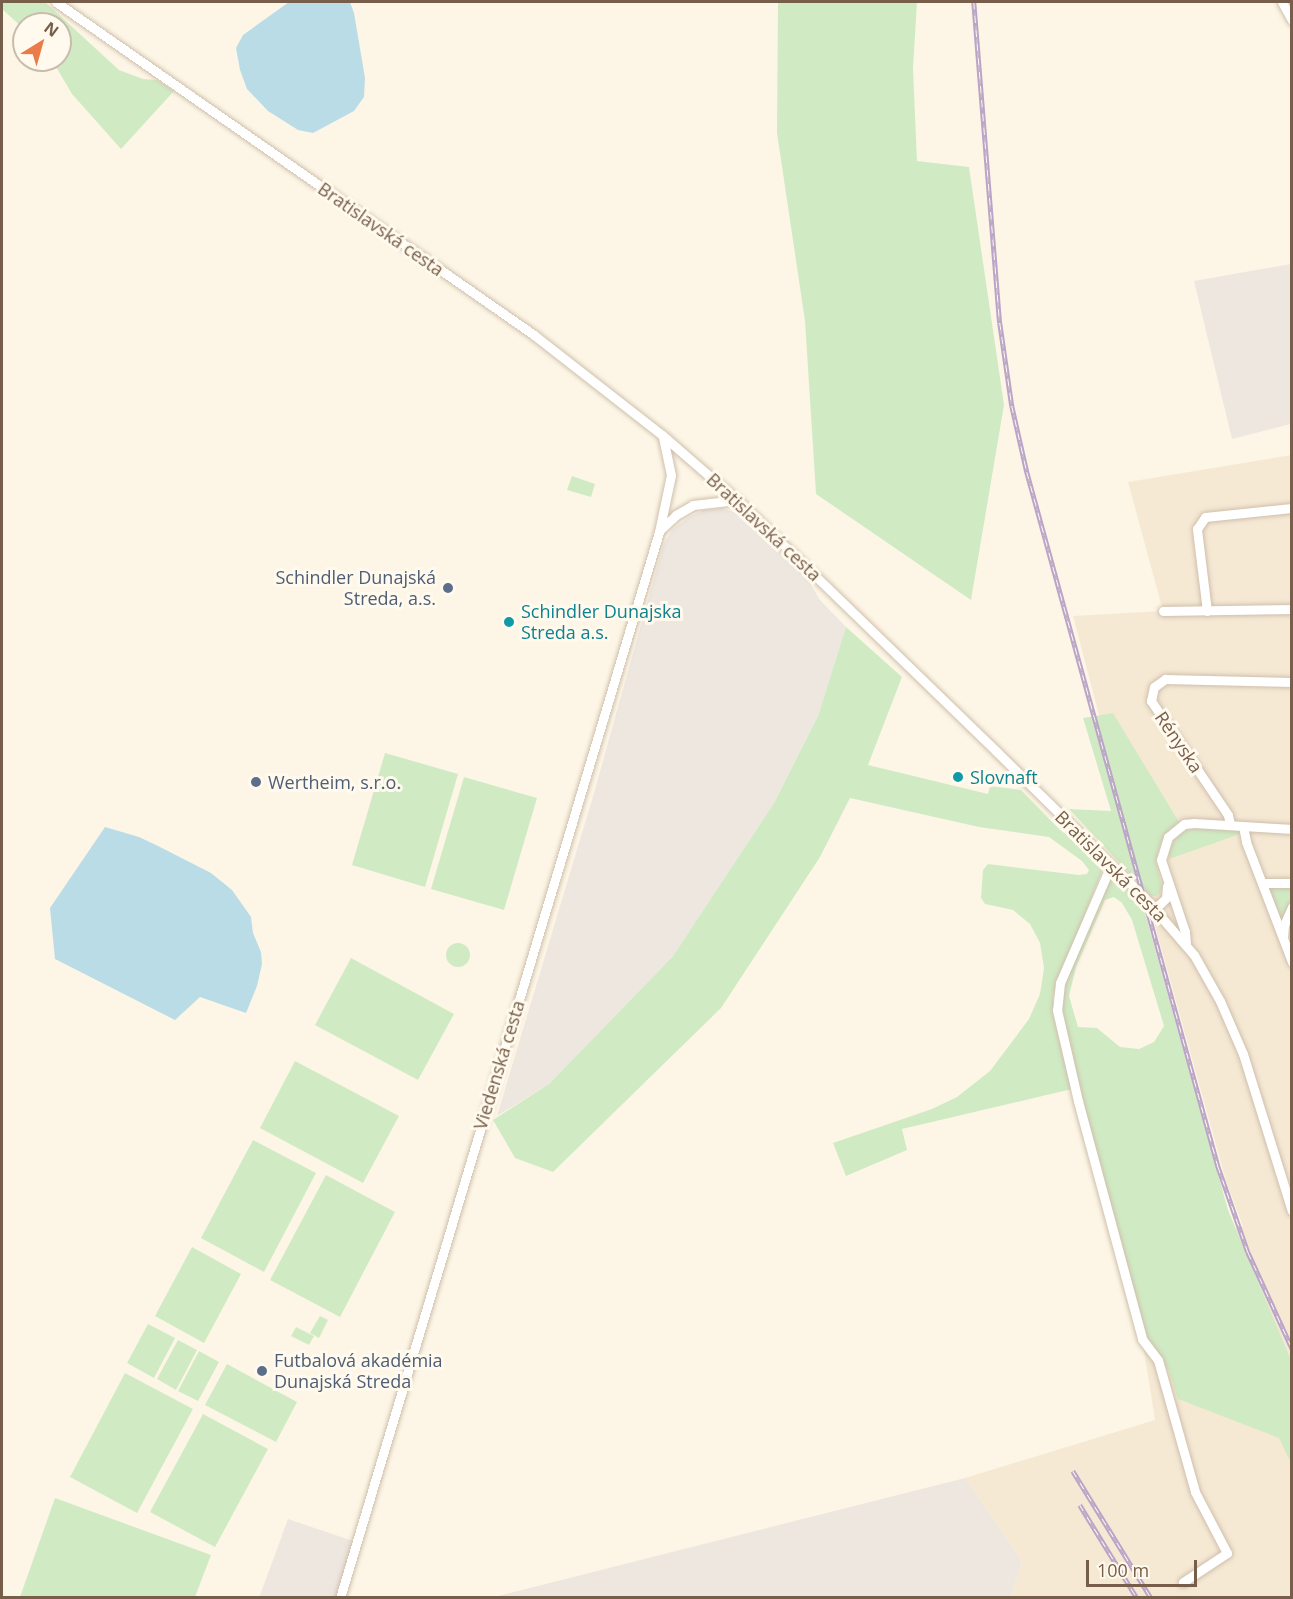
<!DOCTYPE html>
<html>
<head>
<meta charset="utf-8">
<style>
  body { margin:0 }
  #map { position:relative; width:1293px; height:1599px; overflow:hidden; background:#fdf6e6; font-family:"Open Sans",sans-serif }
  div>[style] { position:absolute }
  .residential>* { inset:0; background:#f5e9d4 }
  .industrial>* { inset:0; background:#ede7e0 }
  .green>* { inset:0; background:#d0ebc4 }
  .round { border-radius:50% }
  .water>* { inset:0; background:#badce7 }
  .roads { filter:drop-shadow(0 0 2px #cfbfac) drop-shadow(0 0 2px #cfbfac) }
  .minor>* { height:9px; margin:-4.5px; padding:0 4.5px; transform-origin:4.5px; border-radius:4.5px; background:#fff }
  .rail>* { height:4.5px; margin-top:-2.25px; transform-origin:0; background:repeating-linear-gradient(90deg,#fffaed 0 7px,#baa4c7 0 14px); box-sizing:border-box; border-block:2px solid #baa4c7 }
  .dots>* { width:16px; height:16px; translate:-50% -50%; box-sizing:border-box; border:3px solid #fffaed; border-radius:50% }
  span { translate:-50% -50%; white-space:nowrap; text-align:center; line-height:1.15; -webkit-text-stroke:6px #fffaed; paint-order:stroke }
  .street-label { font-size:18px; color:#775e4a }
  .service-label { font-size:18px; color:#4e5e75 }
  .right { translate:-100% -50%; text-align:right }
  .left { translate:0 -50%; text-align:left }
  .culture-label { font-size:18px; color:#0d838f }
  .frame { position:absolute; inset:0; border:3px solid #775e4a; pointer-events:none }
  .north { position:absolute; left:12px; top:12px; width:60px; height:60px; box-sizing:border-box; background:#fffaed; border:2px solid #c9bcac; border-radius:50%; rotate:37deg; font-size:16px; font-weight:700; line-height:24px; text-align:center; color:#775e4a }
  .north::after { content:''; display:block; margin:auto; width:21px; height:27px; background:#e97c49; clip-path:polygon(50% 0,100% 100%,50% 72%,0 100%) }
  .scale { position:absolute; left:1086px; top:1560px; width:111px; height:27px; box-sizing:border-box; border:3px solid #775e4a; border-top:0; padding-left:8px; font-size:18px; line-height:21px; white-space:nowrap; color:#775e4a; -webkit-text-stroke:4px #fffaed; paint-order:stroke }
</style>
</head>
<body>
<div id="map">
  <div class="residential">
    <div style="clip-path:polygon(1291px 455px,1291px 1597px,1011px 1597px,1022px 1562px,965px 1478px,1155px 1420px,1142px 1339px,1120px 1271px,1243px 1226px,1227px 1184px,1143px 883px,1073px 616px,1163px 611px,1128px 482px)"></div>
  </div>
  <div class="industrial">
    <div style="clip-path:polygon(1291px 264px,1291px 424px,1232px 439px,1194px 281px)"></div>
    <div style="clip-path:polygon(721px 508px,734px 512px,749px 522px,802px 570px,820px 600px,846px 627px,818px 716px,774px 803px,673px 956px,549px 1084px,497px 1116px,594px 793px,664px 543px,673px 529px,689px 517px,704px 510px)"></div>
    <div style="clip-path:polygon(965px 1478px,1022px 1562px,1011px 1597px,494px 1597px)"></div>
    <div style="clip-path:polygon(288px 1519px,356px 1542px,337px 1597px,259px 1598px)"></div>
  </div>
  <div class="green">
    <div style="clip-path:polygon(2px 2px,45px 2px,119px 70px,143px 79px,157px 80px,174px 91px,121px 149px,72px 94px,52px 60px,60px 60px,60px 24px,24px 24px,24px 29px,2px 9px)"></div>
    <div style="clip-path:polygon(778px 2px,917px 2px,913px 68px,917px 161px,969px 167px,1004px 405px,971px 600px,816px 494px,805px 321px,777px 133px)"></div>
    <div style="clip-path:polygon(572px 476px,595px 484px,591px 497px,567px 490px)"></div>
    <div style="clip-path:polygon(846px 627px,902px 677px,868px 765px,988px 794px,990px 786px,1021px 790px,1060px 830px,1080px 844px,1100px 865px,1102px 871px,1053px 996px,1053px 1014px,1072px 1089px,902px 1129px,907px 1150px,846px 1176px,833px 1143px,932px 1109px,957px 1097px,990px 1071px,1029px 1019px,1040px 994px,1044px 968px,1040px 943px,1030px 924px,1013px 910px,985px 904px,981px 898px,983px 870px,988px 864px,1079px 875px,1087px 874px,1089px 870px,1082px 861px,1049px 837px,979px 827px,850px 798px,820px 857px,721px 1008px,553px 1172px,515px 1158px,493px 1120px,549px 1084px,673px 956px,774px 803px,818px 716px)"></div>
    <div style="clip-path:polygon(1113px 713px,1179px 822px,1167px 832px,1158px 850px,1156px 863px,1162px 886px,1160px 893px,1156px 896px,1151px 896px,1069px 809px,1111px 811px,1083px 718px)"></div>
    <div style="clip-path:polygon(385px 753px,458px 774px,425px 887px,352px 865px)"></div>
    <div style="clip-path:polygon(464px 777px,537px 798px,504px 910px,431px 889px)"></div>
    <div style="clip-path:polygon(1201px 827px,1235px 829px,1240px 834px,1169px 859px,1169px 851px,1175px 837px,1180px 832px)"></div>
    <div style="clip-path:polygon(evenodd,1111px 879px,1119px 880px,1142px 902px,1228px 1210px,1291px 1360px,1291px 1463px,1279px 1438px,1178px 1399px,1169px 1371px,1137px 1322px,1062px 1024px,1060px 1003px,1064px 984px,1105px 883px,1111px 879px,1114px 897px,1122px 903px,1132px 920px,1164px 1026px,1154px 1042px,1139px 1049px,1120px 1047px,1097px 1028px,1078px 1027px,1069px 996px,1076px 967px,1105px 900px,1114px 897px)"></div>
    <div style="clip-path:polygon(1291px 886px,1291px 901px,1280px 929px,1267px 891px,1270px 887px)"></div>
    <div class="round" style="left:446px;top:943px;width:24px;height:24px"></div>
    <div style="clip-path:polygon(351px 958px,454px 1014px,418px 1080px,315px 1025px)"></div>
    <div style="clip-path:polygon(295px 1061px,399px 1116px,363px 1183px,260px 1128px)"></div>
    <div style="clip-path:polygon(253px 1140px,316px 1173px,264px 1272px,201px 1238px)"></div>
    <div style="clip-path:polygon(326px 1175px,395px 1212px,340px 1317px,270px 1280px)"></div>
    <div style="clip-path:polygon(192px 1247px,241px 1274px,204px 1343px,155px 1316px)"></div>
    <div style="clip-path:polygon(320px 1316px,328px 1320px,319px 1338px,310px 1333px)"></div>
    <div style="clip-path:polygon(148px 1324px,175px 1338px,154px 1378px,127px 1363px)"></div>
    <div style="clip-path:polygon(296px 1327px,314px 1336px,309px 1345px,291px 1336px)"></div>
    <div style="clip-path:polygon(178px 1340px,197px 1350px,176px 1390px,157px 1379px)"></div>
    <div style="clip-path:polygon(199px 1351px,219px 1362px,198px 1401px,178px 1391px)"></div>
    <div style="clip-path:polygon(227px 1364px,297px 1402px,276px 1442px,205px 1405px)"></div>
    <div style="clip-path:polygon(125px 1373px,193px 1409px,137px 1513px,70px 1477px)"></div>
    <div style="clip-path:polygon(203px 1414px,268px 1449px,215px 1547px,150px 1512px)"></div>
    <div style="clip-path:polygon(55px 1498px,211px 1555px,195px 1597px,20px 1597px)"></div>
  </div>
  <div class="water">
    <div style="clip-path:polygon(289px 2px,350px 2px,354px 13px,365px 78px,364px 97px,354px 111px,313px 133px,298px 130px,268px 111px,247px 89px,240px 70px,236px 48px,243px 35px)"></div>
    <div style="clip-path:polygon(105px 827px,139px 837px,160px 847px,211px 873px,232px 890px,251px 917px,253px 933px,261px 952px,262px 964px,257px 986px,246px 1013px,200px 997px,175px 1020px,55px 959px,50px 908px)"></div>
  </div>
  <div class="roads">
    <div class="minor">
      <div style="left:56px;top:2px;width:583px;rotate:34.86deg"></div>
      <div style="left:534px;top:335px;width:162px;rotate:38deg"></div>
      <div style="left:662px;top:435px;width:99px;rotate:40.9deg"></div>
      <div style="left:737px;top:500px;width:362px;rotate:44.1deg"></div>
      <div style="left:997px;top:752px;width:205px;rotate:44.6deg"></div>
      <div style="left:1143px;top:896px;width:78px;rotate:49.2deg"></div>
      <div style="left:1194px;top:955px;width:53px;rotate:60.5deg"></div>
      <div style="left:1220px;top:1001px;width:58px;rotate:66.5deg"></div>
      <div style="left:1243px;top:1054px;width:164px;rotate:72.7deg"></div>
      <div style="left:1282px;top:2px;width:21px;rotate:61deg"></div>
      <div style="left:660px;top:530px;width:22px;rotate:-43deg"></div>
      <div style="left:676px;top:515px;width:20px;rotate:-30deg"></div>
      <div style="left:693px;top:505px;width:44px;rotate:-6.5deg"></div>
      <div style="left:1163px;top:611px;width:129px;rotate:-0.9deg"></div>
      <div style="left:1207px;top:611px;width:83px;rotate:-97deg"></div>
      <div style="left:1197px;top:529px;width:14px;rotate:-56deg"></div>
      <div style="left:1205px;top:517px;width:87px;rotate:-5.9deg"></div>
      <div style="left:1230px;top:824px;width:9px;rotate:-103deg"></div>
      <div style="left:1228px;top:815px;width:138px;rotate:-124deg"></div>
      <div style="left:1151px;top:701px;width:14px;rotate:-78deg"></div>
      <div style="left:1154px;top:687px;width:14px;rotate:-36deg"></div>
      <div style="left:1165px;top:679px;width:127px;rotate:1.4deg"></div>
      <div style="left:1243px;top:826px;width:16px;rotate:79deg"></div>
      <div style="left:1246px;top:842px;width:129px;rotate:69deg"></div>
      <div style="left:1111px;top:865px;width:129px;rotate:113.4deg"></div>
      <div style="left:1060px;top:983px;width:27px;rotate:96deg"></div>
      <div style="left:1057px;top:1010px;width:93px;rotate:77deg"></div>
      <div style="left:1078px;top:1101px;width:246px;rotate:74.9deg"></div>
      <div style="left:1142px;top:1339px;width:26px;rotate:53deg"></div>
      <div style="left:1158px;top:1360px;width:137px;rotate:74.3deg"></div>
      <div style="left:1195px;top:1492px;width:69px;rotate:62.3deg"></div>
      <div style="left:1227px;top:1553px;width:53px;rotate:146.6deg"></div>
      <div style="left:1262px;top:883px;width:30px"></div>
      <div style="left:1155px;top:909px;width:16px;rotate:-45deg"></div>
      <div style="left:1166px;top:898px;width:12px;rotate:-85deg"></div>
      <div style="left:1283px;top:937px;width:12px;rotate:-85deg"></div>
      <div style="left:1284px;top:925px;width:20px;rotate:-66deg"></div>
      <div style="left:1186px;top:944px;width:12px;rotate:-95deg"></div>
      <div style="left:1185px;top:932px;width:76px;rotate:-108.4deg"></div>
      <div style="left:1161px;top:860px;width:24px;rotate:-73deg"></div>
      <div style="left:1168px;top:837px;width:21px;rotate:-39deg"></div>
      <div style="left:1184px;top:824px;width:10px;rotate:-6deg"></div>
      <div style="left:1194px;top:823px;width:98px;rotate:3.5deg"></div>
      <div style="left:340px;top:1598px;width:1113px;rotate:-73.34deg"></div>
      <div style="left:659px;top:532px;width:58px;rotate:-78.1deg"></div>
      <div style="left:671px;top:475px;width:39px;rotate:-102deg"></div>
    </div>
  </div>
  <div class="rail">
    <div style="left:974px;top:2px;width:322px;rotate:85.4deg"></div>
    <div style="left:1000px;top:323px;width:84px;rotate:81.8deg"></div>
    <div style="left:1012px;top:406px;width:68px;rotate:77.2deg"></div>
    <div style="left:1027px;top:472px;width:720px;rotate:74.61deg"></div>
    <div style="left:1218px;top:1166px;width:91px;rotate:70.8deg"></div>
    <div style="left:1248px;top:1252px;width:106px;rotate:65.4deg"></div>
    <div style="left:1073px;top:1471px;width:149px;rotate:58.4deg"></div>
    <div style="left:1080px;top:1505px;width:109px;rotate:58.5deg"></div>
  </div>
  <div class="dots">
    <div style="left:448px;top:588px;background:#5c6f8a"></div>
    <div style="left:509px;top:622px;background:#0f9aa8"></div>
    <div style="left:958px;top:777px;background:#0f9aa8"></div>
    <div style="left:256px;top:782px;background:#5c6f8a"></div>
    <div style="left:262px;top:1371px;background:#5c6f8a"></div>
  </div>
  <div class="street-label">
    <span style="left:381px;top:229px;rotate:35deg">Bratislavská cesta</span>
    <span style="left:764px;top:527px;rotate:43deg">Bratislavská cesta</span>
    <span style="left:1179px;top:742px;rotate:56deg">Rényska</span>
    <span style="left:1111px;top:866px;rotate:45deg">Bratislavská cesta</span>
    <span style="left:499px;top:1065px;rotate:-73deg">Viedenská cesta</span>
  </div>
  <div class="service-label">
    <span class="right" style="left:436px;top:588px">Schindler Dunajská<br>Streda, a.s.</span>
    <span class="left" style="left:268px;top:782px">Wertheim, s.r.o.</span>
    <span class="left" style="left:274px;top:1371px">Futbalová akadémia<br>Dunajská Streda</span>
  </div>
  <div class="culture-label">
    <span class="left" style="left:521px;top:622px">Schindler Dunajska<br>Streda a.s.</span>
    <span class="left" style="left:970px;top:777px">Slovnaft</span>
  </div>
  <div class="frame"></div>
  <div class="north">N</div>
  <div class="scale">100 m</div>
</div>
</body>
</html>
